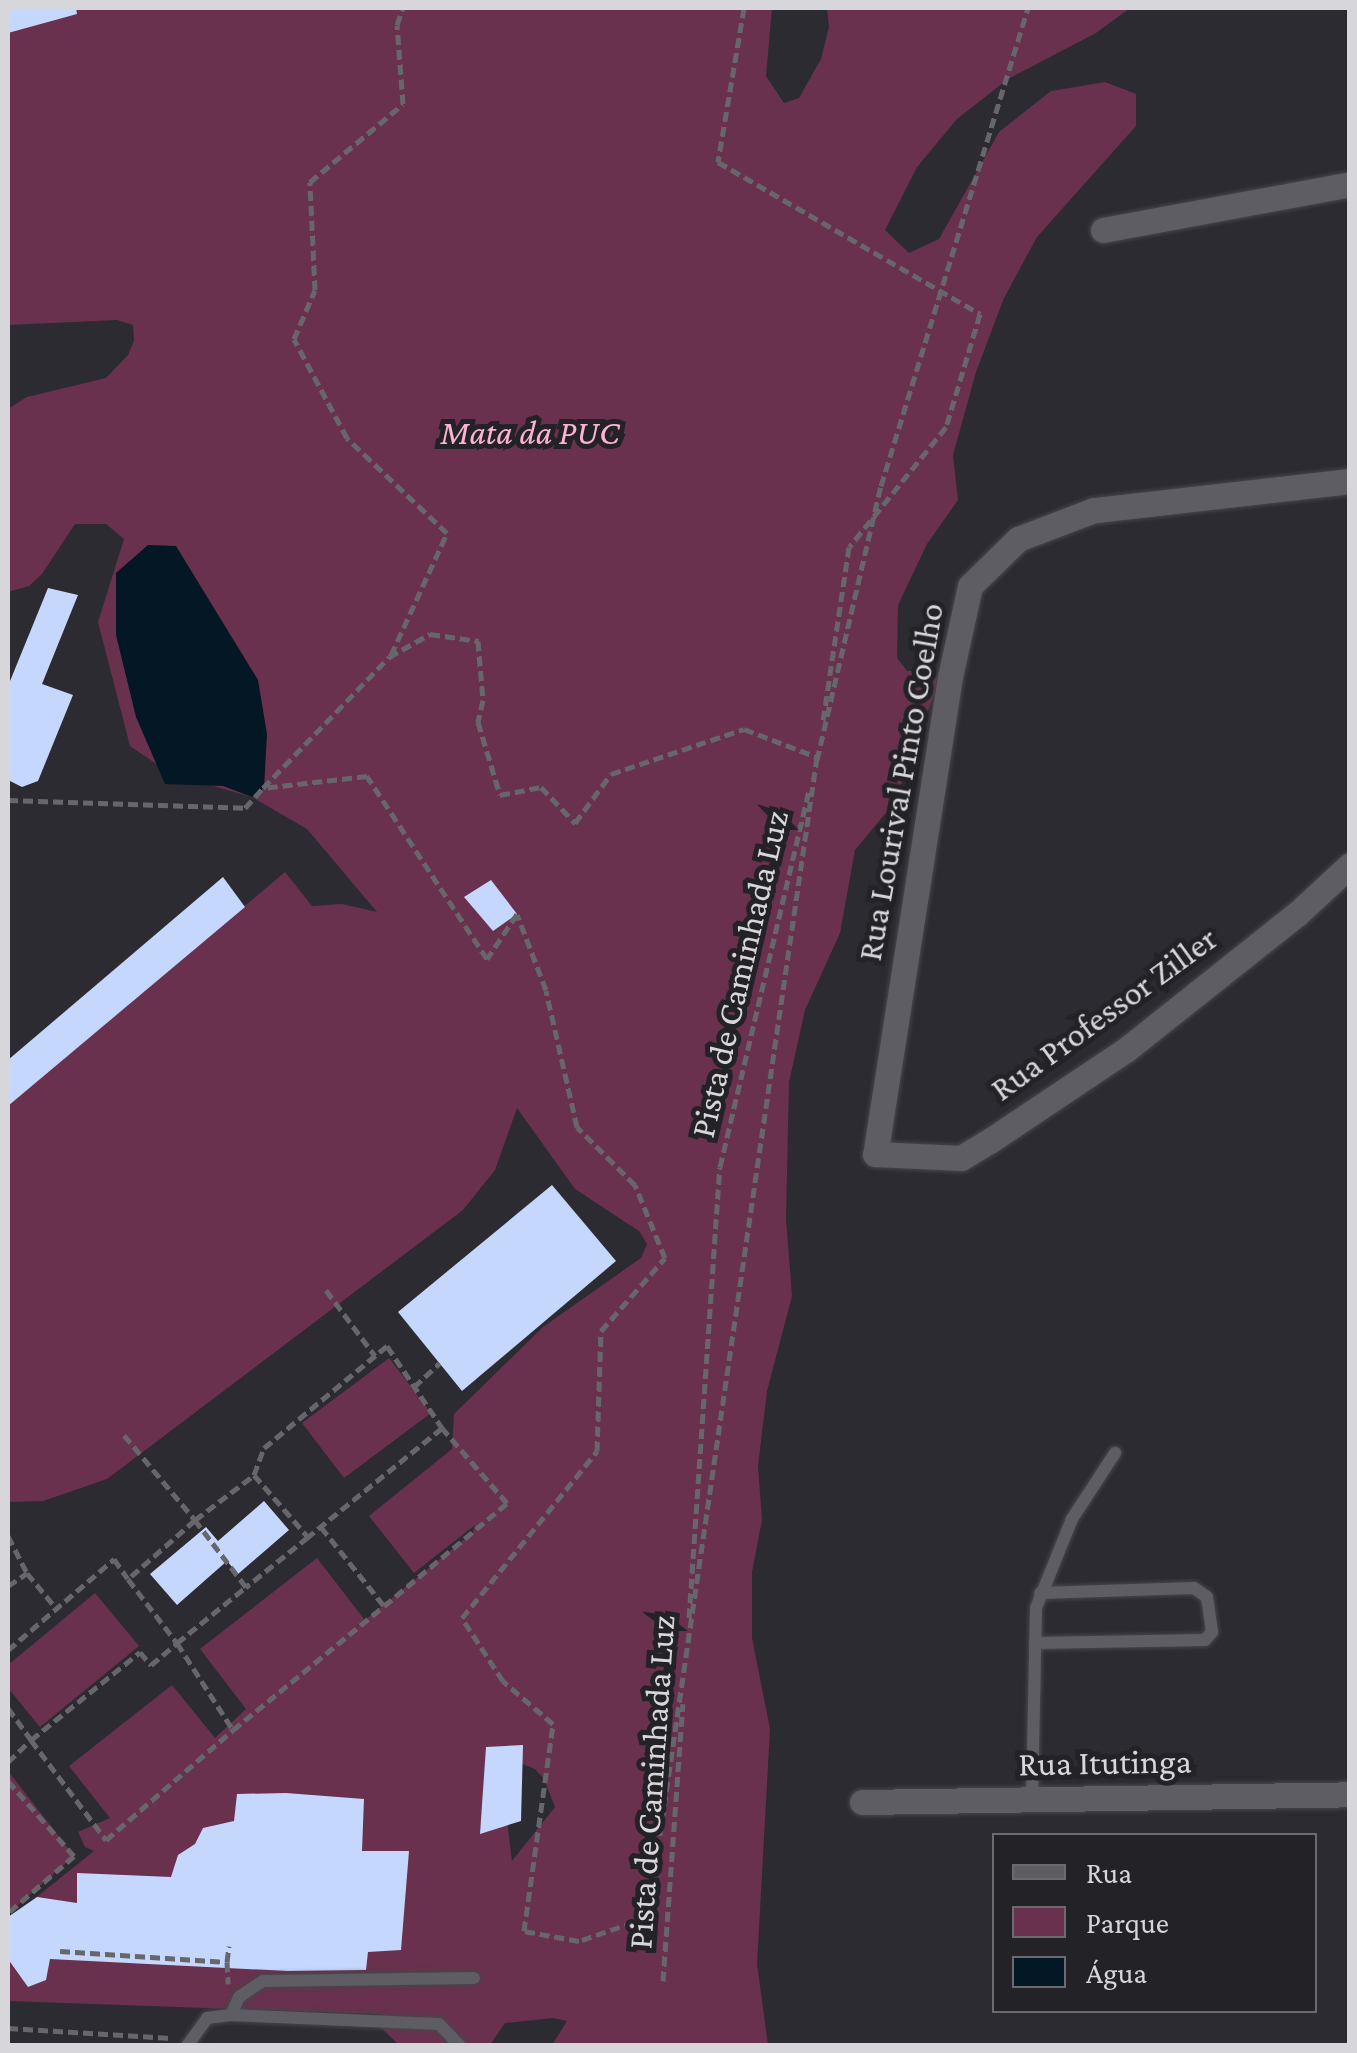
<!DOCTYPE html>
<html>
<head>
<meta charset="utf-8">
<style>
  body { margin:0 }
  #map { position:relative; width:1357px; height:2053px; overflow:hidden; background:#2c2b31; font-family:"Crimson Pro",serif }
  div>[style] { position:absolute }
  .green>* { inset:0; background:#69314e }
  .water>* { inset:0; background:#031724 }
  .building>* { inset:0; background:#c5d7fd }
  .path>* { height:5px; margin-top:-2.5px; transform-origin:0; background:repeating-linear-gradient(90deg,#67666b 0 10px,transparent 0 15px) }
  .roads { filter:drop-shadow(0 0 2px #47464b) drop-shadow(0 0 2px #47464b) }
  .service>* { height:12px; margin:-6px; padding:0 6px; transform-origin:6px; border-radius:6px; background:#5d5d63 }
  .minor>* { height:25px; margin:-12.5px; padding:0 12.5px; transform-origin:12.5px; border-radius:12.5px; background:#5d5d63 }
  span { translate:-50% -50%; white-space:nowrap; text-align:center; line-height:1.15; -webkit-text-stroke:10px #232227; paint-order:stroke }
  .park-label { font-size:35px; color:#fcb1d5; font-style:italic }
  .street-label { font-size:35px; color:#d7d6da }
  .frame { position:absolute; inset:0; border:10px solid #d7d6da; pointer-events:none }
  .legend { position:absolute; left:992px; top:1833px; width:325px; height:180px; box-sizing:border-box; background:#232227; border:2px solid #6b6a6f; margin:0; padding:12px 18px; list-style:none; font-size:30px; color:#d7d6da }
  .legend li { display:flex; align-items:center; gap:20px; height:50px }
  .legend b { width:50px; border:2px solid #6b6a6f }
</style>
</head>
<body>
<div id="map">
  <div class="green">
    <div style="clip-path:polygon(evenodd,56px 8px,772px 8px,766px 76px,784px 103px,799px 98px,821px 59px,829px 27px,827px 8px,1130px 8px,1096px 33px,1008px 79px,957px 119px,917px 167px,885px 230px,909px 253px,939px 239px,999px 132px,1051px 91px,1105px 82px,1136px 94px,1136px 126px,1037px 237px,1004px 298px,976px 372px,953px 455px,958px 500px,927px 544px,898px 605px,897px 658px,907px 671px,922px 670px,937px 677px,935px 692px,894px 803px,855px 850px,840px 933px,805px 1010px,789px 1082px,786px 1219px,792px 1296px,767px 1391px,758px 1466px,762px 1520px,752px 1572px,752px 1638px,770px 1729px,757px 1964px,768px 2045px,552px 2045px,567px 2021px,553px 2018px,505px 2023px,490px 2045px,399px 2045px,373px 2020px,381px 2014px,8px 2001px,8px 1920px,94px 1851px,85px 1847px,78px 1832px,110px 1818px,69px 1766px,172px 1685px,215px 1738px,246px 1709px,200px 1649px,317px 1558px,364px 1619px,354px 1629px,473px 1532px,475px 1525px,414px 1573px,369px 1516px,452px 1449px,454px 1414px,543px 1327px,641px 1258px,647px 1244px,639px 1231px,575px 1189px,517px 1108px,495px 1170px,463px 1210px,107px 1479px,43px 1501px,8px 1502px,8px 1106px,285px 872px,312px 906px,342px 904px,377px 912px,307px 829px,252px 797px,171px 774px,130px 746px,98px 622px,124px 539px,106px 524px,75px 524px,42px 574px,29px 586px,8px 592px,8px 409px,27px 397px,106px 378px,128px 355px,134px 341px,133px 325px,117px 320px,8px 325px,8px 24px,39px 18px,56px 8px,520px 1763px,535px 1769px,544px 1779px,555px 1807px,512px 1861px,502px 1780px,520px 1763px)"></div>
    <div style="clip-path:polygon(389px 1358px,431px 1413px,344px 1478px,302px 1423px)"></div>
    <div style="clip-path:polygon(95px 1593px,139px 1646px,40px 1727px,8px 1688px,8px 1665px)"></div>
    <div style="clip-path:polygon(8px 1771px,74px 1856px,8px 1914px)"></div>
  </div>
  <div class="water">
    <div style="clip-path:polygon(148px 545px,176px 546px,258px 680px,267px 734px,264px 788px,252px 797px,223px 786px,165px 784px,136px 717px,116px 635px,116px 573px)"></div>
  </div>
  <div class="building">
    <div style="clip-path:polygon(8px 8px,76px 8px,77px 14px,8px 33px)"></div>
    <div style="clip-path:polygon(48px 588px,78px 595px,42px 684px,73px 695px,38px 781px,22px 787px,8px 780px,8px 686px)"></div>
    <div style="clip-path:polygon(223px 877px,245px 907px,8px 1106px,8px 1060px)"></div>
    <div style="clip-path:polygon(491px 880px,517px 914px,493px 931px,464px 897px)"></div>
    <div style="clip-path:polygon(552px 1185px,616px 1261px,462px 1391px,398px 1312px)"></div>
    <div style="clip-path:polygon(264px 1501px,289px 1530px,238px 1574px,227px 1561px,177px 1605px,150px 1574px,206px 1527px,218px 1541px)"></div>
    <div style="clip-path:polygon(523px 1745px,521px 1821px,480px 1834px,486px 1747px)"></div>
    <div style="clip-path:polygon(286px 1793px,364px 1799px,362px 1851px,409px 1851px,401px 1950px,368px 1952px,366px 1970px,288px 1971px,50px 1959px,46px 1980px,28px 1987px,8px 1959px,8px 1917px,37px 1897px,77px 1903px,77px 1873px,171px 1877px,178px 1855px,195px 1844px,203px 1828px,234px 1821px,237px 1794px)"></div>
  </div>
  <div class="path">
    <div style="left:744px;top:8px;width:156px;rotate:99.6deg"></div>
    <div style="left:718px;top:162px;width:303px;rotate:30.1deg"></div>
    <div style="left:980px;top:314px;width:118px;rotate:106.7deg"></div>
    <div style="left:946px;top:427px;width:154px;rotate:128.9deg"></div>
    <div style="left:849px;top:547px;width:175px;rotate:98.5deg"></div>
    <div style="left:391px;top:655px;width:134px;rotate:-65.3deg"></div>
    <div style="left:447px;top:533px;width:138px;rotate:-136.5deg"></div>
    <div style="left:347px;top:438px;width:112px;rotate:-118.2deg"></div>
    <div style="left:294px;top:339px;width:53px;rotate:-66.8deg"></div>
    <div style="left:315px;top:290px;width:108px;rotate:-92.7deg"></div>
    <div style="left:310px;top:182px;width:121px;rotate:-40deg"></div>
    <div style="left:403px;top:104px;width:79px;rotate:-94.3deg"></div>
    <div style="left:397px;top:25px;width:18px;rotate:-71deg"></div>
    <div style="left:817px;top:760px;width:281px;rotate:-76.9deg"></div>
    <div style="left:881px;top:486px;width:500px;rotate:-72.91deg"></div>
    <div style="left:8px;top:800px;width:237px;rotate:1.9deg"></div>
    <div style="left:245px;top:808px;width:27px;rotate:-48deg"></div>
    <div style="left:263px;top:788px;width:182px;rotate:-46.1deg"></div>
    <div style="left:389px;top:657px;width:47px;rotate:-29.3deg"></div>
    <div style="left:430px;top:634px;width:49px;rotate:8.3deg"></div>
    <div style="left:478px;top:641px;width:59px;rotate:85.2deg"></div>
    <div style="left:483px;top:700px;width:23px;rotate:103deg"></div>
    <div style="left:478px;top:722px;width:76px;rotate:73.2deg"></div>
    <div style="left:500px;top:795px;width:42px;rotate:-11deg"></div>
    <div style="left:541px;top:787px;width:50px;rotate:46.6deg"></div>
    <div style="left:575px;top:823px;width:61px;rotate:-53.7deg"></div>
    <div style="left:611px;top:774px;width:140px;rotate:-18.7deg"></div>
    <div style="left:744px;top:729px;width:78px;rotate:21deg"></div>
    <div style="left:817px;top:757px;width:1172px;rotate:98.29deg"></div>
    <div style="left:648px;top:1917px;width:73px;rotate:160.8deg"></div>
    <div style="left:579px;top:1941px;width:56px;rotate:-169.7deg"></div>
    <div style="left:524px;top:1931px;width:209px;rotate:-82deg"></div>
    <div style="left:553px;top:1724px;width:66px;rotate:-139.3deg"></div>
    <div style="left:503px;top:1681px;width:75px;rotate:-123.1deg"></div>
    <div style="left:462px;top:1618px;width:215px;rotate:-51deg"></div>
    <div style="left:597px;top:1451px;width:120px;rotate:-88.1deg"></div>
    <div style="left:601px;top:1331px;width:97px;rotate:-48.8deg"></div>
    <div style="left:665px;top:1258px;width:79px;rotate:-112.3deg"></div>
    <div style="left:635px;top:1185px;width:82px;rotate:-135deg"></div>
    <div style="left:577px;top:1127px;width:140px;rotate:-102.8deg"></div>
    <div style="left:546px;top:990px;width:81px;rotate:-110.9deg"></div>
    <div style="left:517px;top:914px;width:54px;rotate:123.7deg"></div>
    <div style="left:487px;top:959px;width:219px;rotate:-123.3deg"></div>
    <div style="left:367px;top:776px;width:105px;rotate:173.4deg"></div>
    <div style="left:326px;top:1290px;width:82px;rotate:53.4deg"></div>
    <div style="left:414px;top:1387px;width:35px;rotate:-43deg"></div>
    <div style="left:124px;top:1435px;width:111px;rotate:50.1deg"></div>
    <div style="left:195px;top:1520px;width:74px;rotate:-37.3deg"></div>
    <div style="left:254px;top:1475px;width:82px;rotate:48.9deg"></div>
    <div style="left:308px;top:1537px;width:80px;rotate:141.1deg"></div>
    <div style="left:254px;top:1475px;width:29px;rotate:-70deg"></div>
    <div style="left:264px;top:1448px;width:160px;rotate:-39.7deg"></div>
    <div style="left:387px;top:1346px;width:99px;rotate:56.1deg"></div>
    <div style="left:442px;top:1428px;width:173px;rotate:140.9deg"></div>
    <div style="left:321px;top:1527px;width:101px;rotate:51.4deg"></div>
    <div style="left:384px;top:1606px;width:160px;rotate:-39.9deg"></div>
    <div style="left:507px;top:1503px;width:99px;rotate:-130.9deg"></div>
    <div style="left:8px;top:1536px;width:42px;rotate:62.8deg"></div>
    <div style="left:8px;top:1586px;width:23px;rotate:-34deg"></div>
    <div style="left:27px;top:1573px;width:45px;rotate:50.4deg"></div>
    <div style="left:689px;top:1618px;width:452px;rotate:-86.1deg"></div>
    <div style="left:720px;top:1167px;width:387px;rotate:-76.7deg"></div>
    <div style="left:8px;top:1650px;width:140px;rotate:-40.6deg"></div>
    <div style="left:114px;top:1559px;width:24px;rotate:55deg"></div>
    <div style="left:128px;top:1579px;width:81px;rotate:52.6deg"></div>
    <div style="left:177px;top:1643px;width:89px;rotate:-39.1deg"></div>
    <div style="left:246px;top:1587px;width:84px;rotate:-127.3deg"></div>
    <div style="left:195px;top:1520px;width:89px;rotate:138.6deg"></div>
    <div style="left:8px;top:1708px;width:39px;rotate:54deg"></div>
    <div style="left:31px;top:1740px;width:140px;rotate:-38.9deg"></div>
    <div style="left:140px;top:1652px;width:17px;rotate:50deg"></div>
    <div style="left:151px;top:1665px;width:34px;rotate:-40deg"></div>
    <div style="left:177px;top:1643px;width:103px;rotate:57.2deg"></div>
    <div style="left:233px;top:1730px;width:195px;rotate:-39.4deg"></div>
    <div style="left:8px;top:1762px;width:32px;rotate:-44deg"></div>
    <div style="left:31px;top:1740px;width:125px;rotate:53.1deg"></div>
    <div style="left:106px;top:1840px;width:168px;rotate:-40.9deg"></div>
    <div style="left:8px;top:1781px;width:100px;rotate:48.7deg"></div>
    <div style="left:74px;top:1856px;width:87px;rotate:139.2deg"></div>
    <div style="left:60px;top:1951px;width:167px;rotate:3.8deg"></div>
    <div style="left:227px;top:1962px;width:16px;rotate:-83deg"></div>
    <div style="left:227px;top:1962px;width:22px;rotate:87deg"></div>
    <div style="left:663px;top:1981px;width:278px;rotate:-85.9deg"></div>
    <div style="left:8px;top:2028px;width:163px;rotate:3.5deg"></div>
  </div>
  <div class="roads">
    <div class="service">
      <div style="left:1035px;top:1643px;width:170px;rotate:-1deg"></div>
      <div style="left:1205px;top:1640px;width:11px;rotate:-49deg"></div>
      <div style="left:1212px;top:1632px;width:35px;rotate:-98deg"></div>
      <div style="left:1207px;top:1597px;width:16px;rotate:-145deg"></div>
      <div style="left:1194px;top:1588px;width:154px;rotate:178.1deg"></div>
      <div style="left:1032px;top:1799px;width:191px;rotate:-88.8deg"></div>
      <div style="left:1036px;top:1608px;width:96px;rotate:-68deg"></div>
      <div style="left:1072px;top:1519px;width:79px;rotate:-56.9deg"></div>
      <div style="left:231px;top:2015px;width:20px;rotate:-66deg"></div>
      <div style="left:239px;top:1997px;width:29px;rotate:-34deg"></div>
      <div style="left:263px;top:1981px;width:211px;rotate:-0.8deg"></div>
      <div style="left:187px;top:2046px;width:34px;rotate:-54deg"></div>
      <div style="left:207px;top:2018px;width:24px;rotate:-7deg"></div>
      <div style="left:231px;top:2015px;width:208px;rotate:2.5deg"></div>
      <div style="left:439px;top:2024px;width:30px;rotate:46deg"></div>
    </div>
    <div class="minor">
      <div style="left:1103px;top:230px;width:251px;rotate:-10.5deg"></div>
      <div style="left:1350px;top:481px;width:258px;rotate:173.5deg"></div>
      <div style="left:1094px;top:510px;width:81px;rotate:159.1deg"></div>
      <div style="left:1018px;top:539px;width:67px;rotate:135.6deg"></div>
      <div style="left:970px;top:586px;width:93px;rotate:102.4deg"></div>
      <div style="left:950px;top:677px;width:483px;rotate:98.9deg"></div>
      <div style="left:875px;top:1154px;width:86px;rotate:2.7deg"></div>
      <div style="left:961px;top:1158px;width:31px;rotate:-31deg"></div>
      <div style="left:988px;top:1142px;width:167px;rotate:-33.8deg"></div>
      <div style="left:1127px;top:1049px;width:217px;rotate:-38.5deg"></div>
      <div style="left:1297px;top:914px;width:72px;rotate:-42.8deg"></div>
      <div style="left:862px;top:1802px;width:488px;rotate:-0.9deg"></div>
    </div>
  </div>
  <div class="park-label">
    <span style="left:530px;top:433px">Mata da PUC</span>
  </div>
  <div class="street-label">
    <span style="left:901px;top:782px;rotate:-80deg">Rua Lourival Pinto Coelho</span>
    <span style="left:740px;top:974px;rotate:-77deg">Pista de Caminhada Luz</span>
    <span style="left:1104px;top:1014px;rotate:-36deg">Rua Professor Ziller</span>
    <span style="left:1105px;top:1763px;rotate:-1deg">Rua Itutinga</span>
    <span style="left:652px;top:1782px;rotate:-86deg">Pista de Caminhada Luz</span>
  </div>
  <div class="frame"></div>
  <ul class="legend">
  <li><b style="height:12px;background:#5d5d63"></b>Rua</li>
  <li><b style="height:28px;background:#69314e"></b>Parque</li>
  <li><b style="height:28px;background:#031724"></b>Água</li>
  </ul>
</div>
</body>
</html>
